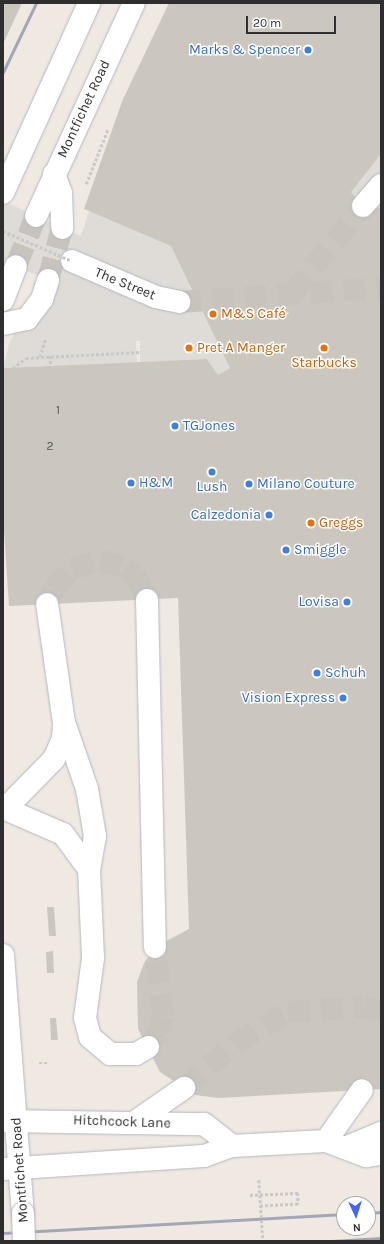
<!DOCTYPE html>
<html>
<head>
<meta charset="utf-8">
<style>
  body { margin:0 }
  #map { position:relative; width:384px; height:1244px; overflow:hidden; background:#efe9e1; font-family:Karla,sans-serif }
  div>[style] { position:absolute }
  .plaza>* { inset:0; background:#dfdcd8 }
  .building>* { inset:0; background:#cbc7bf }
  .minor-tunnel>* { height:22px; margin-top:-11px; transform-origin:0; background:repeating-linear-gradient(90deg,#c8c4bd 0 22px,transparent 0 33px) }
  .path>* { height:2.5px; margin-top:-1.25px; transform-origin:0; background:repeating-linear-gradient(90deg,#c9c9c9 0 3px,transparent 0 5px) }
  .roads { filter:drop-shadow(0 0 1px #b4b7c1) drop-shadow(0 0 1px #b4b7c1) }
  .minor>* { height:22px; margin:-11px; padding:0 11px; transform-origin:11px; border-radius:11px; background:#fff }
  .rail>* { height:3px; margin:-1.5px; padding:0 1.5px; transform-origin:1.5px; border-radius:1.5px; background:#a3a6b8 }
  .path-bridge>* { height:2.5px; margin-top:-1.25px; transform-origin:0; background:repeating-linear-gradient(90deg,#c9c9c9 0 3px,transparent 0 5px) }
  .bridges { filter:drop-shadow(0 0 1px #b4b7c1) drop-shadow(0 0 1px #b4b7c1) }
  .minor-bridge>* { height:22px; margin:-11px; padding:0 11px; transform-origin:11px; border-radius:11px; background:#fff }
  .dots>* { width:11px; height:11px; translate:-50% -50%; box-sizing:border-box; border:2px solid #fff; border-radius:50% }
  span { translate:-50% -50%; white-space:nowrap; text-align:center; line-height:1.15; -webkit-text-stroke:3px #fff; paint-order:stroke }
  .number-label { font-size:12px; color:#555452 }
  .number-label span { -webkit-text-stroke-width:0 }
  .shop-label { font-size:14px; color:#366cbe }
  .right { translate:-100% -50%; text-align:right }
  .left { translate:0 -50%; text-align:left }
  .street-label { font-size:14px; color:#2e2e2e }
  .food-label { font-size:14px; color:#c56008 }
  .frame { position:absolute; inset:0; border:4px solid #2e2e2e; pointer-events:none }
  .north { position:absolute; left:336px; top:1196px; width:40px; height:40px; box-sizing:border-box; background:#fff; border:1px solid #ababab; border-radius:50%; rotate:176deg; font-size:11px; font-weight:700; line-height:16px; text-align:center; color:#2e2e2e }
  .north::after { content:''; display:block; margin:auto; width:14px; height:18px; background:#4264fb; clip-path:polygon(50% 0,100% 100%,50% 72%,0 100%) }
  .scale { position:absolute; left:246px; top:16px; width:90px; height:18px; box-sizing:border-box; border:2px solid #2e2e2e; border-top:0; padding-left:5px; font-size:12px; line-height:14px; white-space:nowrap; color:#2e2e2e; -webkit-text-stroke:3px #fff; paint-order:stroke }
</style>
</head>
<body>
<div id="map">
  <div class="plaza">
    <div style="clip-path:polygon(381px 154px,381px 306px,261px 349px,218px 375px,207px 359px,140px 362px,140px 341px,136px 341px,137px 362px,3px 368px,9px 344px,15px 333px,30px 327px,51px 281px,3px 261px,3px 201px,81px 236px,89px 211px,143px 234px,294px 255px)"></div>
  </div>
  <div class="building">
    <div style="clip-path:polygon(3px 3px,22px 3px,3px 44px)"></div>
    <div style="clip-path:polygon(169px 3px,381px 3px,381px 154px,351px 192px,363px 206px,381px 208px,381px 1089px,218px 1098px,195px 1095px,160px 1072px,138px 1029px,137px 982px,144px 963px,155px 947px,189px 929px,178px 598px,9px 606px,3px 515px,3px 368px,207px 359px,218px 375px,230px 368px,171px 246px,84px 209px,123px 99px)"></div>
    <div style="clip-path:polygon(47px 907px,54px 907px,56px 936px,49px 936px)"></div>
    <div style="clip-path:polygon(53px 951px,54px 973px,47px 973px,46px 952px)"></div>
    <div style="clip-path:polygon(50px 1018px,56px 1018px,58px 1040px,51px 1040px)"></div>
  </div>
  <div class="minor-tunnel">
    <div style="left:16px;top:266px;width:54px;rotate:-68.2deg"></div>
    <div style="left:48px;top:280px;width:54px;rotate:-74.9deg"></div>
    <div style="left:293px;top:293px;width:112px;rotate:-51.2deg"></div>
    <div style="left:179px;top:302px;width:202px;rotate:-4deg"></div>
    <div style="left:47px;top:604px;width:15px;rotate:-67deg"></div>
    <div style="left:53px;top:590px;width:28px;rotate:-48deg"></div>
    <div style="left:72px;top:569px;width:29px;rotate:-18deg"></div>
    <div style="left:100px;top:560px;width:26px;rotate:16deg"></div>
    <div style="left:125px;top:567px;width:13px;rotate:39deg"></div>
    <div style="left:135px;top:575px;width:28px;rotate:64deg"></div>
    <div style="left:148px;top:1047px;width:19px;rotate:-54deg"></div>
    <div style="left:159px;top:1032px;width:16px;rotate:-76deg"></div>
    <div style="left:163px;top:1016px;width:69px;rotate:-96.6deg"></div>
    <div style="left:184px;top:1088px;width:69px;rotate:-40.9deg"></div>
    <div style="left:236px;top:1043px;width:61px;rotate:-30.8deg"></div>
    <div style="left:288px;top:1012px;width:76px;rotate:-3.8deg"></div>
    <div style="left:364px;top:1007px;width:18px;rotate:16deg"></div>
  </div>
  <div class="path">
    <div style="left:86px;top:184px;width:59px;rotate:-68.2deg"></div>
    <div style="left:50px;top:356px;width:10px;rotate:84deg"></div>
    <div style="left:40px;top:357px;width:19px;rotate:-74deg"></div>
    <div style="left:13px;top:368px;width:16px;rotate:-38deg"></div>
    <div style="left:26px;top:358px;width:114px;rotate:-3deg"></div>
    <div style="left:150px;top:372px;width:10px;rotate:-24deg"></div>
    <div style="left:39px;top:1063px;width:10px"></div>
    <div style="left:250px;top:1195px;width:48px;rotate:-2.4deg"></div>
    <div style="left:298px;top:1193px;width:11px;rotate:90deg"></div>
    <div style="left:298px;top:1204px;width:37px;rotate:177deg"></div>
  </div>
  <div class="roads">
    <div class="minor">
      <div style="left:54px;top:174px;width:20px;rotate:70deg"></div>
      <div style="left:61px;top:193px;width:35px;rotate:88deg"></div>
      <div style="left:3px;top:193px;width:209px;rotate:-65.6deg"></div>
      <div style="left:363px;top:206px;width:28px;rotate:-49deg"></div>
      <div style="left:36px;top:216px;width:234px;rotate:-65.3deg"></div>
      <div style="left:72px;top:261px;width:91px;rotate:23.2deg"></div>
      <div style="left:156px;top:297px;width:24px;rotate:12deg"></div>
      <div style="left:3px;top:300px;width:36px;rotate:-69deg"></div>
      <div style="left:3px;top:324px;width:25px;rotate:-12deg"></div>
      <div style="left:27px;top:319px;width:25px;rotate:-53deg"></div>
      <div style="left:42px;top:299px;width:20px;rotate:-72deg"></div>
      <div style="left:147px;top:600px;width:347px;rotate:88.7deg"></div>
      <div style="left:65px;top:725px;width:68px;rotate:71deg"></div>
      <div style="left:87px;top:789px;width:48px;rotate:80.3deg"></div>
      <div style="left:95px;top:836px;width:34px;rotate:100deg"></div>
      <div style="left:3px;top:808px;width:65px;rotate:23.4deg"></div>
      <div style="left:63px;top:834px;width:44px;rotate:53.4deg"></div>
      <div style="left:89px;top:869px;width:89px;rotate:87.4deg"></div>
      <div style="left:93px;top:958px;width:61px;rotate:97.6deg"></div>
      <div style="left:85px;top:1018px;width:20px;rotate:75deg"></div>
      <div style="left:90px;top:1037px;width:26px;rotate:40deg"></div>
      <div style="left:110px;top:1054px;width:26px"></div>
      <div style="left:136px;top:1054px;width:14px;rotate:-30deg"></div>
      <div style="left:6px;top:808px;width:69px;rotate:-45.6deg"></div>
      <div style="left:54px;top:759px;width:22px;rotate:-66deg"></div>
      <div style="left:63px;top:739px;width:16px;rotate:-86deg"></div>
      <div style="left:64px;top:723px;width:120px;rotate:-98.1deg"></div>
      <div style="left:3px;top:955px;width:259px;rotate:85.6deg"></div>
      <div style="left:3px;top:1121px;width:201px;rotate:0.9deg"></div>
      <div style="left:204px;top:1124px;width:36px;rotate:38deg"></div>
      <div style="left:135px;top:1122px;width:60px;rotate:-34.8deg"></div>
      <div style="left:326px;top:1141px;width:62px;rotate:-54.8deg"></div>
      <div style="left:345px;top:1148px;width:39px;rotate:-23deg"></div>
      <div style="left:3px;top:1169px;width:201px;rotate:-3.7deg"></div>
      <div style="left:204px;top:1156px;width:30px;rotate:-20deg"></div>
      <div style="left:232px;top:1146px;width:94px;rotate:-3deg"></div>
      <div style="left:326px;top:1141px;width:43px;rotate:20.6deg"></div>
      <div style="left:366px;top:1156px;width:15px;rotate:-8deg"></div>
    </div>
  </div>
  <div class="rail">
    <div style="left:3px;top:72px;width:76px;rotate:-64.4deg"></div>
    <div style="left:368px;top:1213px;width:13px;rotate:-4deg"></div>
    <div style="left:3px;top:1233px;width:342px;rotate:-3.2deg"></div>
    <div style="left:332px;top:1241px;width:49px;rotate:-3.5deg"></div>
  </div>
  <div class="path-bridge">
    <div style="left:3px;top:231px;width:75px;rotate:23.5deg"></div>
    <div style="left:259px;top:1180px;width:61px;rotate:86.2deg"></div>
  </div>
  <div class="bridges">
    <div class="minor-bridge">
      <div style="left:23px;top:1213px;width:28px;rotate:88deg"></div>
    </div>
  </div>
  <div class="dots">
    <div style="left:308px;top:50px;background:#3f7fe0"></div>
    <div style="left:213px;top:314px;background:#e8710a"></div>
    <div style="left:189px;top:348px;background:#e8710a"></div>
    <div style="left:324px;top:348px;background:#e8710a"></div>
    <div style="left:175px;top:426px;background:#3f7fe0"></div>
    <div style="left:212px;top:472px;background:#3f7fe0"></div>
    <div style="left:131px;top:483px;background:#3f7fe0"></div>
    <div style="left:249px;top:484px;background:#3f7fe0"></div>
    <div style="left:269px;top:515px;background:#3f7fe0"></div>
    <div style="left:311px;top:523px;background:#e8710a"></div>
    <div style="left:286px;top:550px;background:#3f7fe0"></div>
    <div style="left:347px;top:602px;background:#3f7fe0"></div>
    <div style="left:317px;top:673px;background:#3f7fe0"></div>
    <div style="left:343px;top:698px;background:#3f7fe0"></div>
  </div>
  <div class="number-label">
    <span style="left:58px;top:411px">1</span>
    <span style="left:50px;top:447px">2</span>
  </div>
  <div class="shop-label">
    <span class="right" style="left:300px;top:50px">Marks &amp; Spencer</span>
    <span class="left" style="left:183px;top:426px">TGJones</span>
    <span class="left" style="left:139px;top:483px">H&amp;M</span>
    <span class="left" style="left:257px;top:484px">Milano Couture</span>
    <span style="left:212px;top:487px">Lush</span>
    <span class="right" style="left:261px;top:515px">Calzedonia</span>
    <span class="left" style="left:294px;top:550px">Smiggle</span>
    <span class="right" style="left:339px;top:602px">Lovisa</span>
    <span class="left" style="left:325px;top:673px">Schuh</span>
    <span class="right" style="left:335px;top:698px">Vision Express</span>
  </div>
  <div class="street-label">
    <span style="left:84px;top:109px;rotate:-65deg">Montfichet Road</span>
    <span style="left:125px;top:284px;rotate:22deg">The Street</span>
    <span style="left:122px;top:1122px;rotate:2deg">Hitchcock Lane</span>
    <span style="left:20px;top:1170px;rotate:-94deg">Montfichet Road</span>
  </div>
  <div class="food-label">
    <span class="left" style="left:221px;top:314px">M&amp;S Café</span>
    <span class="left" style="left:197px;top:348px">Pret A Manger</span>
    <span style="left:324px;top:363px">Starbucks</span>
    <span class="left" style="left:319px;top:523px">Greggs</span>
  </div>
  <div class="frame"></div>
  <div class="north">N</div>
  <div class="scale">20 m</div>
</div>
</body>
</html>
